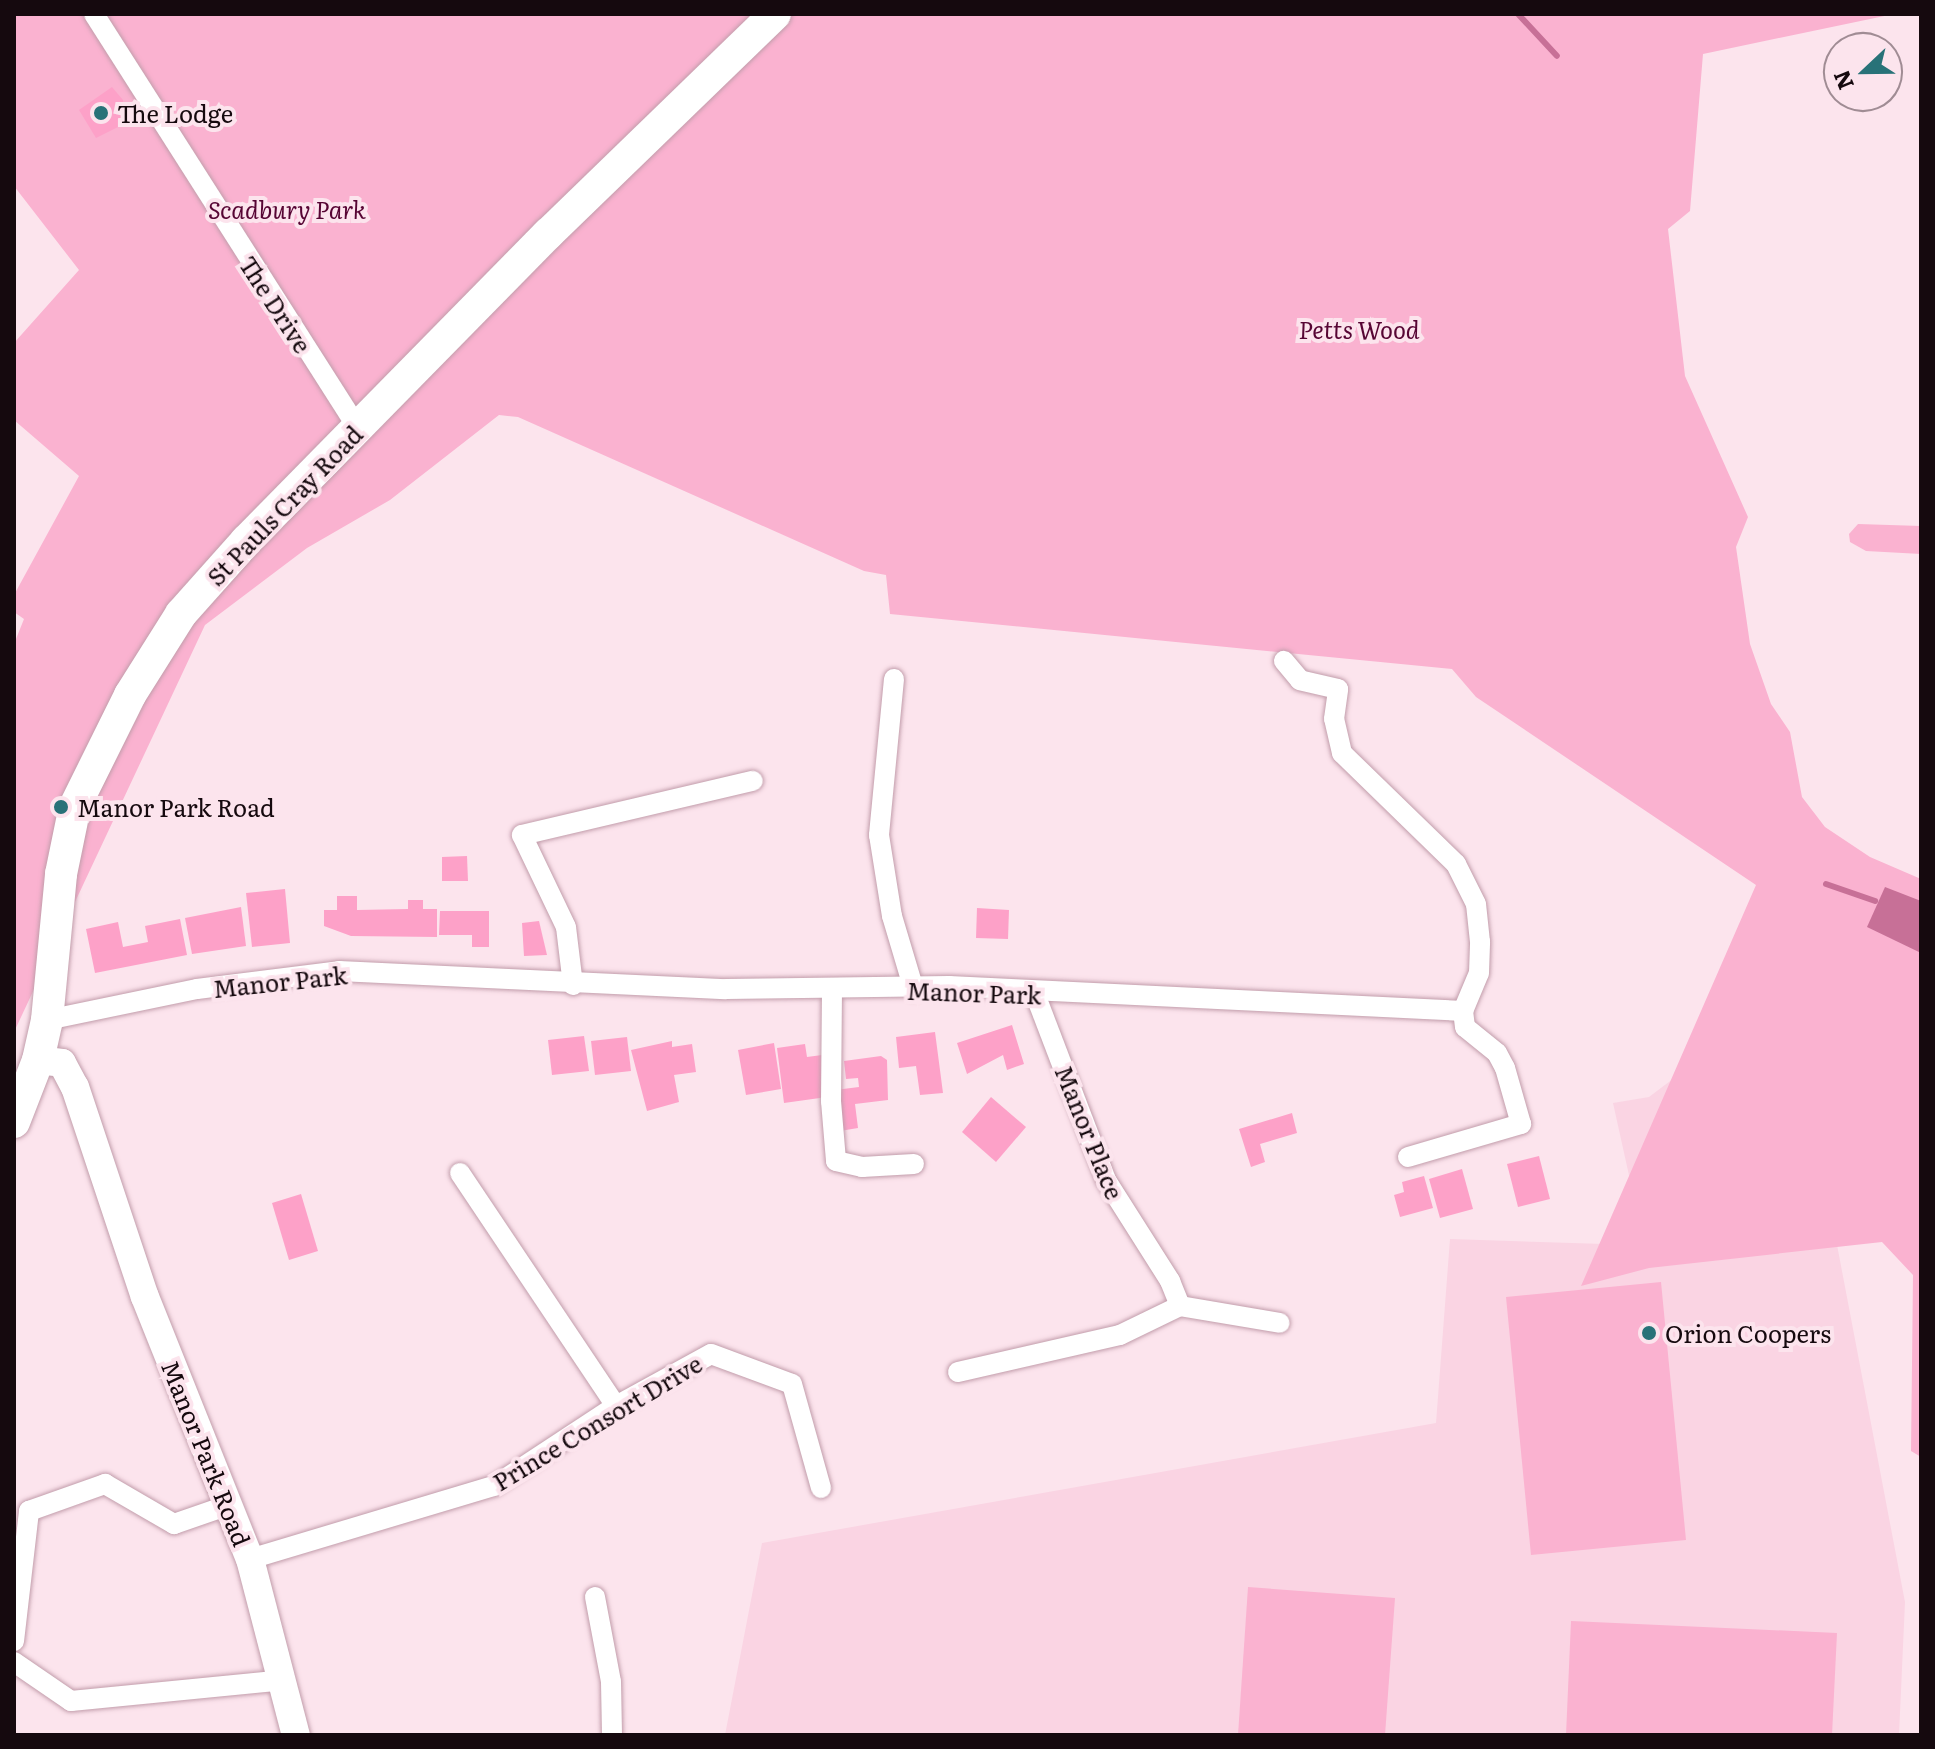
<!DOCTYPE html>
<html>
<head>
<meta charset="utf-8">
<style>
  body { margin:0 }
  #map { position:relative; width:1935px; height:1749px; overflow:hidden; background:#fce4ed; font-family:Literata,serif }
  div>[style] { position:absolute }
  .built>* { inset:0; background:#fad4e3 }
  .green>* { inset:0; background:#fab2d0 }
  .water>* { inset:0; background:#c77097 }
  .stream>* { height:6px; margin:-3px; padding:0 3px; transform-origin:3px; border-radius:3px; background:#c77097 }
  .building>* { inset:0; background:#fda1c8 }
  .roads { filter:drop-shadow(0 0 2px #c29dab) drop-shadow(0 0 2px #c29dab) }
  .minor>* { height:20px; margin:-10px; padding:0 10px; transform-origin:10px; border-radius:10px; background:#fff }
  .secondary>* { height:28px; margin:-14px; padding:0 14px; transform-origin:14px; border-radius:14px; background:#fff }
  .primary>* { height:32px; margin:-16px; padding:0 16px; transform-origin:16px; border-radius:16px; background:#fff }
  .dots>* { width:22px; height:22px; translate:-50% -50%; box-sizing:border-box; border:4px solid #fce4ed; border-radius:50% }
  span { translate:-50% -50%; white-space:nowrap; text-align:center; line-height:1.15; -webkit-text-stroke:8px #fce4ed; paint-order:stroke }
  .poi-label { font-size:24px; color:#15090e }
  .left { translate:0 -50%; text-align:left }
  .park-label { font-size:24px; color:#570534; font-style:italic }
  .street-label { font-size:24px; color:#15090e }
  .frame { position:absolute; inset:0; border:16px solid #15090e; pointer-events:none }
  .north { position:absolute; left:1823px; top:32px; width:80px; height:80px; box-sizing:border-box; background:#fce4ed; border:2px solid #a08c94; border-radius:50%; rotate:248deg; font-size:22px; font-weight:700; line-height:32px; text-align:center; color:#15090e }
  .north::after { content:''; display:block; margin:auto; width:28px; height:36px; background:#287278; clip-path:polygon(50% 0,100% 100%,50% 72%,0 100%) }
</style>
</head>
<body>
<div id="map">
  <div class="built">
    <div style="clip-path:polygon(1690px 1066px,1834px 1229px,1905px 1602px,1899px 1735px,725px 1735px,762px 1543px,1436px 1423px,1450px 1239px,1604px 1244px,1636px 1207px,1613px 1103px,1649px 1097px)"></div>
  </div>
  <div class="green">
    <div style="clip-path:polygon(14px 14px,1894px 14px,1703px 54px,1690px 211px,1668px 229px,1685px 376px,1748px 517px,1736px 547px,1750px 644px,1771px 704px,1790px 732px,1802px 797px,1825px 827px,1870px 857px,1921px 879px,1921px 1457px,1911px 1451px,1913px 1275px,1882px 1242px,1649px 1268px,1581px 1286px,1756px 885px,1476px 697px,1452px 669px,890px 614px,886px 575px,864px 571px,518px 417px,499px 415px,390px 500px,307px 548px,205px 625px,14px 1032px,14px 644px,24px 619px,14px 612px,14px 595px,79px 476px,14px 420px,14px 343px,79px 270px,14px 186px)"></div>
    <div style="clip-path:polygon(1858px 524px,1921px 526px,1921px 554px,1866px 551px,1850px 542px,1849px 534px)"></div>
    <div style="clip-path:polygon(1661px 1282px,1686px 1540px,1531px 1555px,1506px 1297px)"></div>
    <div style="clip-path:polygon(1248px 1587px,1395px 1598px,1385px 1735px,1238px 1735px)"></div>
    <div style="clip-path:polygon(1571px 1621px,1837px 1633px,1832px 1735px,1566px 1735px)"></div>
  </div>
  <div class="water">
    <div style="clip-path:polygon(1885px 887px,1921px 901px,1921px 953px,1867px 927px)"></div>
  </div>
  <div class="stream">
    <div style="left:1518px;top:14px;width:57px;rotate:47.1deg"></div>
    <div style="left:1826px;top:884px;width:52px;rotate:19.1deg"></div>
  </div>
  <div class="building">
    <div style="clip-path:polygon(112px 87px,123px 100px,122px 125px,96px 138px,79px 110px)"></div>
    <div style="clip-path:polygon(467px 856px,468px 881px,442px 881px,442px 857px)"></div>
    <div style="clip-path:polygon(285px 889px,290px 943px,252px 947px,246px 893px)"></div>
    <div style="clip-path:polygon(337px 896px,357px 896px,357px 910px,408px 909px,408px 900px,423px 900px,423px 909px,437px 909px,437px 937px,351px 936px,324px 926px,324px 910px,337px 910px)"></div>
    <div style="clip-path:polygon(241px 907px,246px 946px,192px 954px,185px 918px)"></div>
    <div style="clip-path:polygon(977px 908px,1009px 910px,1008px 939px,976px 938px)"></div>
    <div style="clip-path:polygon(440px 911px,489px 911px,489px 947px,472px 947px,472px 935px,439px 935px)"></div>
    <div style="clip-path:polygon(180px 919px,187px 955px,95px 973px,86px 929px,118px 922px,123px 947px,148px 942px,145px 926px)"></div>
    <div style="clip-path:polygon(539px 921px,547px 955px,524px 956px,522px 923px)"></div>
    <div style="clip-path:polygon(1012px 1025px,1024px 1064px,1007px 1070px,1003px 1055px,967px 1074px,957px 1043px)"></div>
    <div style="clip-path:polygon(935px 1032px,943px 1093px,920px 1095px,916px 1066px,899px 1068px,896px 1037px)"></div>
    <div style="clip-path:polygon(584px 1036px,589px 1071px,552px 1075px,548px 1040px)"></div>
    <div style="clip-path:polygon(627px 1037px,631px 1071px,595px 1075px,591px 1041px)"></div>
    <div style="clip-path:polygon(672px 1041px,672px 1047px,692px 1044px,696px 1072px,674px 1075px,679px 1102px,647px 1111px,631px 1050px)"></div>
    <div style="clip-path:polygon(774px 1043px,781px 1089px,746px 1095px,738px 1050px)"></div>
    <div style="clip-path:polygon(805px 1044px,807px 1057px,822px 1055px,827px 1097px,784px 1103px,777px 1048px)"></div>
    <div style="clip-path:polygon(881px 1056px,887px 1060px,888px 1100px,855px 1104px,858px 1128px,840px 1131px,835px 1090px,859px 1087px,858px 1078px,846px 1079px,844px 1061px)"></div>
    <div style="clip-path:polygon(991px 1097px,1026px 1127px,996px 1162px,962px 1132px)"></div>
    <div style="clip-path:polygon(1292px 1113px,1297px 1133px,1260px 1144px,1265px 1162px,1251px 1167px,1239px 1129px)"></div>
    <div style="clip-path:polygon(1539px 1156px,1550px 1199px,1518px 1207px,1507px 1164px)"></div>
    <div style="clip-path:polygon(1462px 1169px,1473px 1209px,1440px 1218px,1429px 1179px)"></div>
    <div style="clip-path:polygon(1424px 1176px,1433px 1208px,1400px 1217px,1394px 1195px,1404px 1192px,1402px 1182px)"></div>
    <div style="clip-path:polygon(301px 1194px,318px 1251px,289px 1260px,272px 1203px)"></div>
  </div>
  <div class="roads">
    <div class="minor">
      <div style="left:94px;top:14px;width:492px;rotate:57.5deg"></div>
      <div style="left:894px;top:679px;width:157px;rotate:95.5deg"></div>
      <div style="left:879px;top:835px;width:82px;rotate:80.9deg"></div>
      <div style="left:892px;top:916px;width:77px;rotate:73.4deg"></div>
      <div style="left:573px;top:985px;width:58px;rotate:-96.9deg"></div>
      <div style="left:566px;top:927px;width:102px;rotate:-115.6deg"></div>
      <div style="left:522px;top:835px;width:237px;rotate:-13.2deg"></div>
      <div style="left:832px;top:989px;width:112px;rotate:90.5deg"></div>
      <div style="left:831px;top:1101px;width:60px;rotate:85.2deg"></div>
      <div style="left:836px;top:1161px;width:27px;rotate:13deg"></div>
      <div style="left:862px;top:1167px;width:52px;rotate:-3.3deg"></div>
      <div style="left:1035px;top:994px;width:199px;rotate:69.1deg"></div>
      <div style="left:1106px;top:1180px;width:120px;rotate:57.6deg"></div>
      <div style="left:1170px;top:1281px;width:27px;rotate:68deg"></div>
      <div style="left:1180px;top:1306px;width:101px;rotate:9.6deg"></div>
      <div style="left:47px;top:1020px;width:153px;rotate:-11.7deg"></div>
      <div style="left:197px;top:989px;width:143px;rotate:-7.2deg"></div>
      <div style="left:339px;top:971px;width:387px;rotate:2.7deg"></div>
      <div style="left:726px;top:989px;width:223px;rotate:-0.8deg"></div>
      <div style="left:949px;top:986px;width:515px;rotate:2.78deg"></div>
      <div style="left:1463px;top:1011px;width:41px;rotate:-67.2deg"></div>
      <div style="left:1479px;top:973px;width:31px;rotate:-88deg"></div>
      <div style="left:1480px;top:942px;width:38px;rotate:-96deg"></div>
      <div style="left:1476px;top:904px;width:45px;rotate:-116.6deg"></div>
      <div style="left:1456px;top:864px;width:159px;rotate:-135.8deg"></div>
      <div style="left:1342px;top:753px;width:35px;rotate:-103deg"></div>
      <div style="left:1334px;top:719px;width:30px;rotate:-82deg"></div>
      <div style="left:1338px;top:689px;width:39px;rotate:-167deg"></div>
      <div style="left:1300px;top:680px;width:25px;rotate:-130deg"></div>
      <div style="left:1408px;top:1157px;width:118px;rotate:-16.3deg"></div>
      <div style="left:1521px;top:1124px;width:58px;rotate:-105.9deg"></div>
      <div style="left:1505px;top:1068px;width:17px;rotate:-118deg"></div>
      <div style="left:1497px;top:1053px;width:41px;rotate:-140.9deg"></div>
      <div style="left:1465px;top:1027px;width:16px;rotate:-97deg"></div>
      <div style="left:460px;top:1173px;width:280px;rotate:56.2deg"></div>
      <div style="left:958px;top:1372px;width:166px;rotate:-12.9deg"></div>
      <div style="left:1120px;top:1335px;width:67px;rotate:-25.8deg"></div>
      <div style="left:250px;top:1559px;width:255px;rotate:-16.7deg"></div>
      <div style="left:494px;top:1486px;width:146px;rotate:-33.3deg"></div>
      <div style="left:616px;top:1406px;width:108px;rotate:-28.7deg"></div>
      <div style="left:711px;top:1354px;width:86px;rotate:20.3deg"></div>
      <div style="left:792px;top:1384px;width:108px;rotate:74.4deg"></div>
      <div style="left:595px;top:1597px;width:86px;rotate:79.3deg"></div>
      <div style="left:611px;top:1682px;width:53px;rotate:88.9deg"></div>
      <div style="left:14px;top:1641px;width:131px;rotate:-83.4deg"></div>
      <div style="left:29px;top:1511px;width:81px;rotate:-19.6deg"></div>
      <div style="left:105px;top:1484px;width:80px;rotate:30.1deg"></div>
      <div style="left:174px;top:1524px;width:58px;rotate:-19.1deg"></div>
      <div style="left:14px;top:1662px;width:69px;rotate:34.4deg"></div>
      <div style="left:71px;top:1701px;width:215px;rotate:-5.6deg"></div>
    </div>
    <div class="secondary">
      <div style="left:38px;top:1060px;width:24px;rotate:7deg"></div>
      <div style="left:62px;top:1063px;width:27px;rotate:62deg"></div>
      <div style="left:75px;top:1087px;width:221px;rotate:71.6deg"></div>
      <div style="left:145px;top:1297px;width:282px;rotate:68.2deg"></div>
      <div style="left:250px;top:1559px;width:182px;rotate:75.4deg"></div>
    </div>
    <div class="primary">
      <div style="left:14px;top:1122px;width:66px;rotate:-68.8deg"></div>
      <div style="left:38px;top:1060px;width:41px;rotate:-77.3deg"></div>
      <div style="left:47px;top:1020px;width:147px;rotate:-84.5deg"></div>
      <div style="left:61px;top:874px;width:69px;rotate:-78.4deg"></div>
      <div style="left:75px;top:806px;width:124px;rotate:-63.6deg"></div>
      <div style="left:130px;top:695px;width:96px;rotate:-57.8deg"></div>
      <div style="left:181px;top:614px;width:98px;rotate:-48.3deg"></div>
      <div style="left:246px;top:541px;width:431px;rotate:-45.5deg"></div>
      <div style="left:548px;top:234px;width:316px;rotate:-44.1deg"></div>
    </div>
  </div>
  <div class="dots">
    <div style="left:101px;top:113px;background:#287278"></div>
    <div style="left:61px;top:807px;background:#287278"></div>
    <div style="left:1649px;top:1333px;background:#287278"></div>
  </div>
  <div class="poi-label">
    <span class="left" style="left:117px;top:113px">The Lodge</span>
    <span class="left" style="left:77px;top:807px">Manor Park Road</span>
    <span class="left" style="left:1665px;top:1333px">Orion Coopers</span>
  </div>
  <div class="park-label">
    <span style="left:287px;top:209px">Scadbury Park</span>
    <span style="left:1359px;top:329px">Petts Wood</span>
  </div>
  <div class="street-label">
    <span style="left:276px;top:304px;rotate:57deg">The Drive</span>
    <span style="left:284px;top:505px;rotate:-46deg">St Pauls Cray Road</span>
    <span style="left:280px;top:981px;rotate:-6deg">Manor Park</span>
    <span style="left:974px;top:992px;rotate:2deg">Manor Park</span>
    <span style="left:1090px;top:1132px;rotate:68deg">Manor Place</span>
    <span style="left:597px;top:1422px;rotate:-31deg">Prince Consort Drive</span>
    <span style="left:207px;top:1453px;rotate:68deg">Manor Park Road</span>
  </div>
  <div class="frame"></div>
  <div class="north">N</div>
</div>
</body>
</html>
